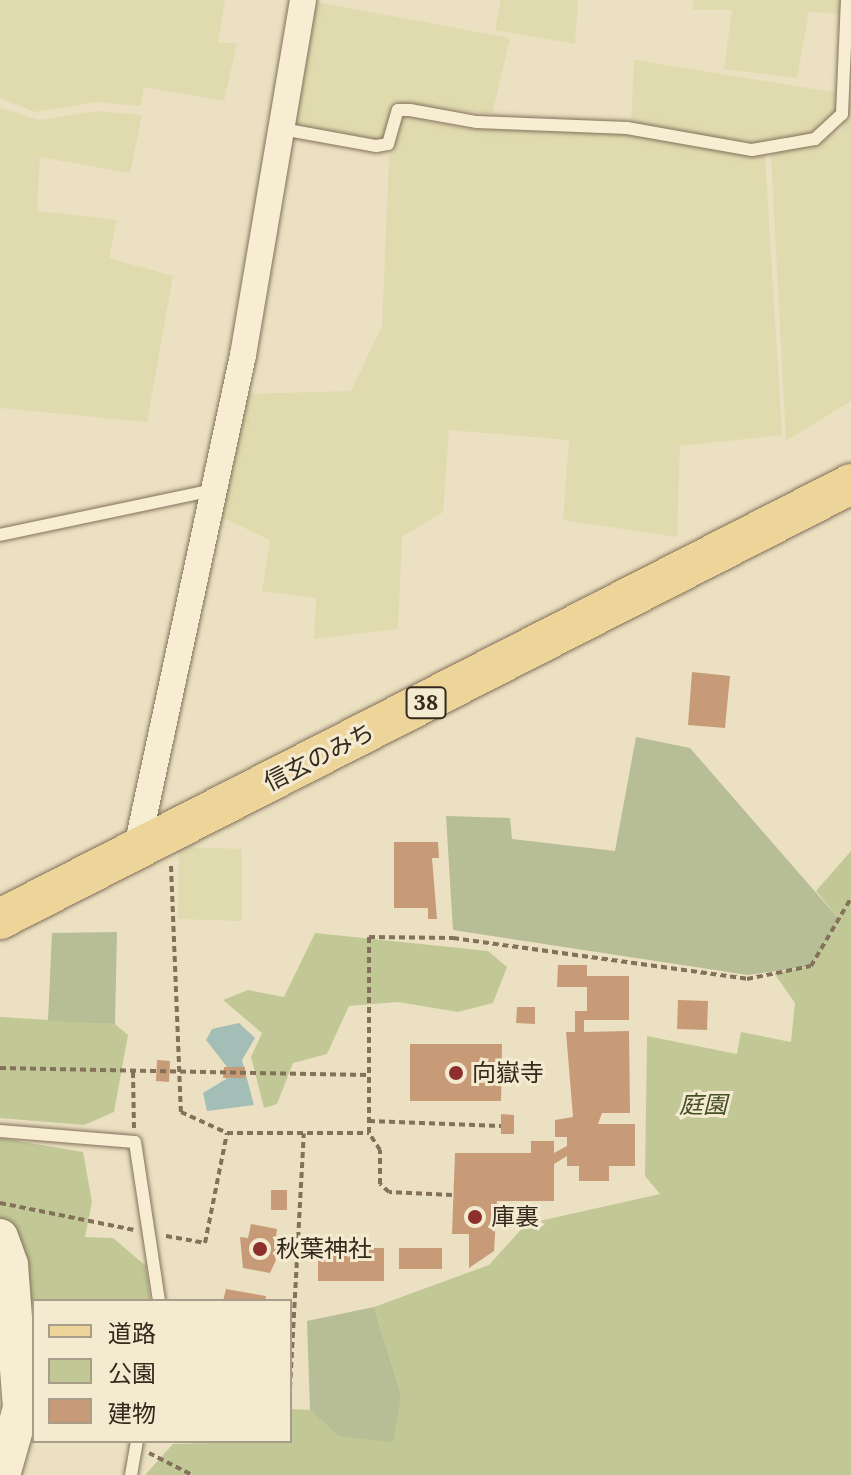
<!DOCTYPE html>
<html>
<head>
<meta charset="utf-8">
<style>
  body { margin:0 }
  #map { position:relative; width:851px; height:1475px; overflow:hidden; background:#ebe0c1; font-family:Lora,"Noto Sans JP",serif }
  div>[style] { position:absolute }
  .farmland>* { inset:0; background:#e0daaf }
  .green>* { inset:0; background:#c1c896 }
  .cemetery>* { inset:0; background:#b7bd95 }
  .water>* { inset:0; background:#a3beb7 }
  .building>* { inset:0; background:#c89b78 }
  .path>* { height:4px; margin-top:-2px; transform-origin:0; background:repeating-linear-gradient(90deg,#83715a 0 6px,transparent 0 10px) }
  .roads { filter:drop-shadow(0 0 2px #83715a) drop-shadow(0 0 2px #83715a) }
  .lane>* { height:12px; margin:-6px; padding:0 6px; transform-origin:6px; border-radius:6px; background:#f7edd3 }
  .street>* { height:26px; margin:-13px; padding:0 13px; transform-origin:13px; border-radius:13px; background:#f7edd3 }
  .secondary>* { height:36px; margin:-18px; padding:0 18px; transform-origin:18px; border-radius:18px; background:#f7edd3 }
  .primary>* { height:40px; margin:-20px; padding:0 20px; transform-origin:20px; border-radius:20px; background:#edd59a }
  .dots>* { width:22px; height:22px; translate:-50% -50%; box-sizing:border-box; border:4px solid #f3ead0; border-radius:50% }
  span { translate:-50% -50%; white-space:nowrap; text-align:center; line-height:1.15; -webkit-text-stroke:6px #f3ead0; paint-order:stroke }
  .shield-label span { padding:2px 6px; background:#f3ead0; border:2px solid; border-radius:6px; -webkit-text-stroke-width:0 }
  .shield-label { font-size:22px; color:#34291d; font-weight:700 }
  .street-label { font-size:24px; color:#34291d }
  .poi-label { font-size:24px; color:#34291d }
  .left { translate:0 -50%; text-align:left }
  .park-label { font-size:24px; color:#444f25; font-style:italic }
  .legend { position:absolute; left:32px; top:1299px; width:260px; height:144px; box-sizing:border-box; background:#f3ead0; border:2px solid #a79d88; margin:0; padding:10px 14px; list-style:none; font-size:24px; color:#34291d }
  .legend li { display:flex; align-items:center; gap:16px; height:40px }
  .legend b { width:40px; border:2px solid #a79d88 }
</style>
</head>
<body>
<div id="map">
  <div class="farmland">
    <div style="clip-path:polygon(0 0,225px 0,218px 43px,237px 43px,224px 101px,144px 87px,141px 106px,96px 102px,35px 112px,0 98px)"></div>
    <div style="clip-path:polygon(501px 0,578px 0,575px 44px,495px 30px)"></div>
    <div style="clip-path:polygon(693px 0,842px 0,842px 14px,809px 12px,797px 78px,724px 69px,732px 10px,693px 10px)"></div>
    <div style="clip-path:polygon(311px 1px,510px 38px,492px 114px,395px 102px,384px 137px,373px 141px,291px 123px)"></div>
    <div style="clip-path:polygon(634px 60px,839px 93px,837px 111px,814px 133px,755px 144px,631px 123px)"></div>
    <div style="clip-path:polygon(851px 96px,851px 401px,786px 441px,771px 154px,841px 132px)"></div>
    <div style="clip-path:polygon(0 108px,39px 120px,97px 111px,142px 115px,130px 173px,40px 157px,37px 211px,117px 220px,109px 258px,173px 276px,147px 422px,0 408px)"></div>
    <div style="clip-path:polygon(403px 116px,467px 129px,628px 133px,765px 156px,782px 435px,680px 446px,677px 537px,563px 520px,569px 440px,449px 430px,443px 512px,402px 537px,398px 629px,314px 639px,316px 598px,262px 591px,270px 540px,217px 515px,244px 394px,351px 391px,382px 326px,389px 158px)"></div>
    <div style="clip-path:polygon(179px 847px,242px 849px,242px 921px,178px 919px)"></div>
  </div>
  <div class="green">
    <div style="clip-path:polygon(851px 851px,851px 1475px,145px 1475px,173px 1444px,290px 1441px,290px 1409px,310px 1410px,338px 1436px,401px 1395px,374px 1307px,489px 1265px,526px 1224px,660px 1194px,645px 1176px,647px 1036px,737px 1054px,741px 1032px,791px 1042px,795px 1003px,774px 973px,811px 966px,839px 919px,816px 891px)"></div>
    <div style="clip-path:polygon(315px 933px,488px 951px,507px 967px,493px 1003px,458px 1012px,398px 1002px,349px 1006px,327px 1054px,293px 1063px,277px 1104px,264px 1108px,251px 1057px,262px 1033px,223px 1000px,248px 990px,284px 997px)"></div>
    <div style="clip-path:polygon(0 1017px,115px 1024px,128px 1035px,114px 1112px,84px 1125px,0 1118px)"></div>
    <div style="clip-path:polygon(0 1138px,83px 1152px,92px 1202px,85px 1237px,113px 1238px,146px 1266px,150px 1299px,34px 1301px,34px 1406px,0 1237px)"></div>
  </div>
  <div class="cemetery">
    <div style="clip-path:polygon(636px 737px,690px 748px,839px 919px,811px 966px,748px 975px,453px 930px,446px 816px,510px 818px,512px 839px,615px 851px)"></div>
    <div style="clip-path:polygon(117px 932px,115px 1024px,48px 1021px,52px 933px)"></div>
    <div style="clip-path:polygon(374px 1307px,401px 1395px,393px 1442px,338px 1436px,310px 1410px,307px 1321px)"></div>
  </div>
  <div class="water">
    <div style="clip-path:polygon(239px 1023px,255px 1038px,242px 1060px,254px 1105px,207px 1111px,203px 1093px,226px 1079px,228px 1068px,206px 1040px,212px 1029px)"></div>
  </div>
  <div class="building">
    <div style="clip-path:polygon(692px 672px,730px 676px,725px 728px,688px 725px)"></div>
    <div style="clip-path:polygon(394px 842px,438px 842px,439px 858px,432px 858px,437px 919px,428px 919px,428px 908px,394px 908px)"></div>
    <div style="clip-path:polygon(558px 965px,587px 965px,587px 976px,629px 976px,629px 1020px,584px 1020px,584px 1032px,629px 1031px,630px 1113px,602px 1113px,598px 1124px,635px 1124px,635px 1166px,609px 1166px,609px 1181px,579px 1181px,579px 1166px,567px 1166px,567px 1156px,554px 1164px,554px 1201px,497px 1201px,494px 1251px,469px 1268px,469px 1234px,452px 1234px,455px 1153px,531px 1153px,531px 1141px,554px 1141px,554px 1153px,567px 1146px,567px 1137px,555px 1137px,555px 1120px,573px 1117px,566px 1032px,575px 1032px,575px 1011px,587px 1011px,587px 987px,557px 987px)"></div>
    <div style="clip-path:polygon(678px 1000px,708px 1001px,707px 1030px,677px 1029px)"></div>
    <div style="clip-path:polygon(517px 1007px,535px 1007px,535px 1024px,516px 1023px)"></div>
    <div style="clip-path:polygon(410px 1044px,502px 1044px,501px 1101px,410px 1101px)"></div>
    <div style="clip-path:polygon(157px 1060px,170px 1061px,169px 1082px,156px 1081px)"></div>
    <div style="clip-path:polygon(224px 1067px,245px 1067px,245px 1078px,223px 1078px)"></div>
    <div style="clip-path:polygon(501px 1114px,514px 1115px,514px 1134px,501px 1134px)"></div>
    <div style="clip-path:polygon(271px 1190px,287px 1190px,287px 1210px,271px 1210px)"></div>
    <div style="clip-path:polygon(251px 1224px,277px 1229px,275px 1244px,283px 1245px,270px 1273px,243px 1268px,240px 1237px,248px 1238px)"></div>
    <div style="clip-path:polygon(318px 1248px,384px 1248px,384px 1281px,318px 1281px)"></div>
    <div style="clip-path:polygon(399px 1248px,442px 1248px,442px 1269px,399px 1269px)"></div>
    <div style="clip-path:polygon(226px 1289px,266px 1296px,265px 1301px,223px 1301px)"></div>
  </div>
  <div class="path">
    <div style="left:171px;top:866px;width:246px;rotate:87.7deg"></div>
    <div style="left:181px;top:1112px;width:51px;rotate:24.5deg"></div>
    <div style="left:0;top:1068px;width:369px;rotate:1.1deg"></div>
    <div style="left:133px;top:1072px;width:56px;rotate:89deg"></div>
    <div style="left:369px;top:1121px;width:132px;rotate:2.2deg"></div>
    <div style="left:452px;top:1195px;width:63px;rotate:-177.3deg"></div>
    <div style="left:389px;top:1192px;width:12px;rotate:-138deg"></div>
    <div style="left:380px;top:1184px;width:34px;rotate:-90deg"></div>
    <div style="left:380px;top:1150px;width:20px;rotate:-123deg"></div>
    <div style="left:369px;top:1133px;width:196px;rotate:-90deg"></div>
    <div style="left:369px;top:937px;width:84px;rotate:0.7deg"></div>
    <div style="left:453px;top:938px;width:297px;rotate:7.9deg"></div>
    <div style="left:747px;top:979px;width:65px;rotate:-11.5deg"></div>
    <div style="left:811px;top:966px;width:79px;rotate:-59.5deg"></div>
    <div style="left:0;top:1203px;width:137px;rotate:11.4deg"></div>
    <div style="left:166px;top:1236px;width:40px;rotate:10deg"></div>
    <div style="left:205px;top:1243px;width:112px;rotate:-78.7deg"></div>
    <div style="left:227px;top:1133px;width:142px"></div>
    <div style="left:290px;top:1388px;width:255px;rotate:-86.9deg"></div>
    <div style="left:149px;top:1453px;width:48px;rotate:27.1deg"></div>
  </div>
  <div class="roads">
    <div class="lane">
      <div style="left:282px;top:129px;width:96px;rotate:10.3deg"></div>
      <div style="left:376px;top:146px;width:12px;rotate:-9deg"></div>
      <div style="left:388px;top:144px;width:35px;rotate:-74deg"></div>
      <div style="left:398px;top:110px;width:12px"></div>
      <div style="left:410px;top:110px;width:68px;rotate:10.2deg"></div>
      <div style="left:477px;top:122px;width:150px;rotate:2.3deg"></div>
      <div style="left:627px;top:128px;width:127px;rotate:10deg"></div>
      <div style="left:752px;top:150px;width:64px;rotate:-9.9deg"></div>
      <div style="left:815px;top:139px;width:37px;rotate:-43deg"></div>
      <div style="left:842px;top:114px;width:114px;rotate:-87.5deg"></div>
      <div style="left:0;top:535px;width:214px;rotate:-11.9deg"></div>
      <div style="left:0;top:1131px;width:135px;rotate:4.7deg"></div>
      <div style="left:135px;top:1142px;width:161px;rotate:81.4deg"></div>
      <div style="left:131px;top:1475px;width:35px;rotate:-80deg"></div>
    </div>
    <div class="street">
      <div style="left:136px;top:852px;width:508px;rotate:-77.85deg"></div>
      <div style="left:243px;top:355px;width:360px;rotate:-80.4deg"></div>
    </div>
    <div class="secondary">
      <div style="left:0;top:1237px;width:30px;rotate:70deg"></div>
      <div style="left:10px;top:1265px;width:143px;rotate:85.6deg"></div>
      <div style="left:21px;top:1408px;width:70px;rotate:105.8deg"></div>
    </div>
    <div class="primary">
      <div style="left:0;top:919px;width:956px;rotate:-27.07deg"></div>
    </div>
  </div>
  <div class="dots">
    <div style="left:456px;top:1073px;background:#8f2f2d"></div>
    <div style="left:475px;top:1217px;background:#8f2f2d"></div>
    <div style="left:260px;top:1249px;background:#8f2f2d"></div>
  </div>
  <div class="shield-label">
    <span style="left:426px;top:703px">38</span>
  </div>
  <div class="street-label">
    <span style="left:319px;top:757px;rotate:-27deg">信玄のみち</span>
  </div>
  <div class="poi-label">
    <span class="left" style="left:472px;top:1073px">向嶽寺</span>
    <span class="left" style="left:491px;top:1217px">庫裏</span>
    <span class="left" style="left:276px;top:1249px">秋葉神社</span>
  </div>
  <div class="park-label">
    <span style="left:703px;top:1105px">庭園</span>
  </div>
  <ul class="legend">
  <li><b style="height:10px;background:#edd59a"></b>道路</li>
  <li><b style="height:22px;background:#c1c896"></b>公園</li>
  <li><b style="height:22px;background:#c89b78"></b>建物</li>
  </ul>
</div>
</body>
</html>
